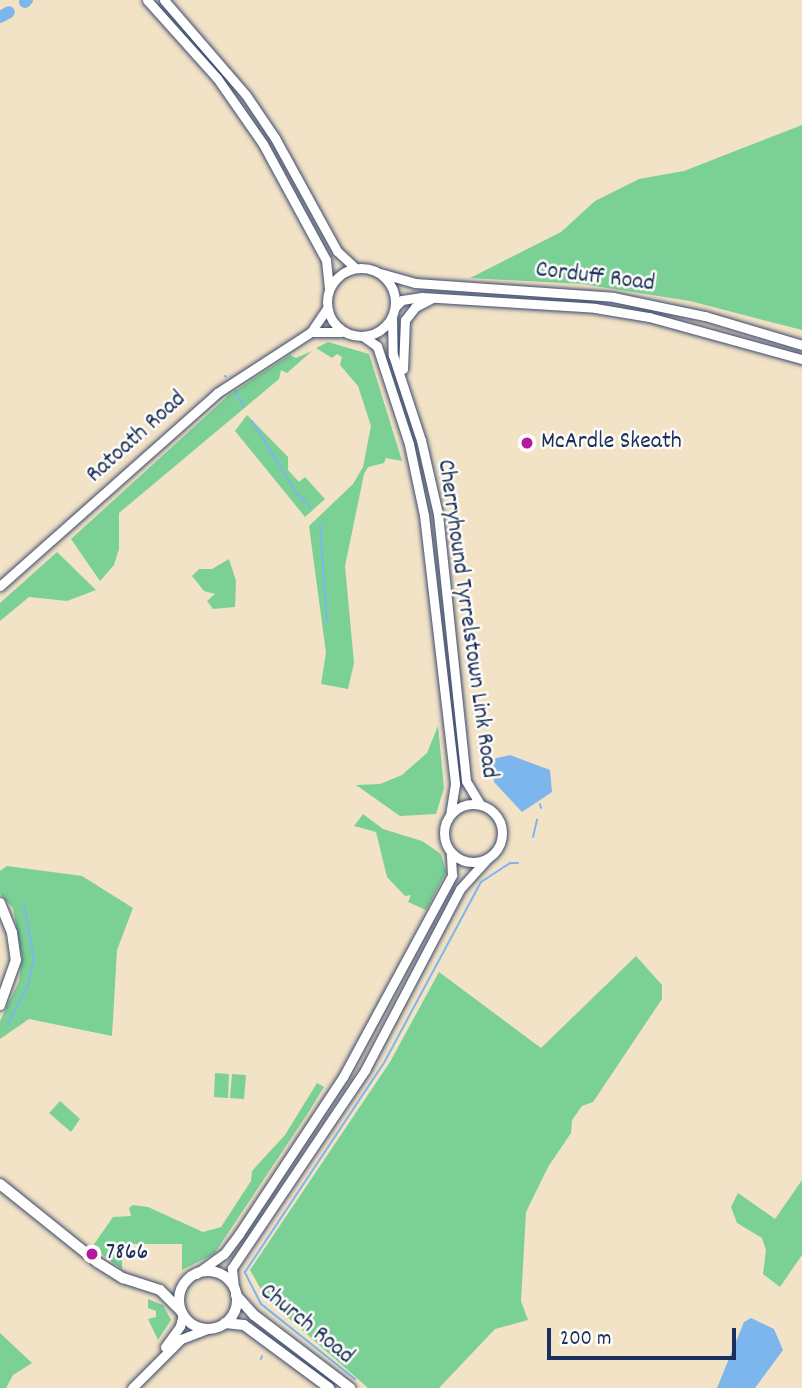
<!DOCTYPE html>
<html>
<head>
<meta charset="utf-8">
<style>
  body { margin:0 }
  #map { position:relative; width:802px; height:1388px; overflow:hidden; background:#f2e2c6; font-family:Dekko,sans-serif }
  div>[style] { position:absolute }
  .green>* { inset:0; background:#7bd195 }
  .water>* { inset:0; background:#7db6ed }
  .stream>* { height:2px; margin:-1px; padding:0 1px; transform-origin:1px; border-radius:1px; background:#7db6ed }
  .river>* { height:12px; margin:-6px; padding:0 6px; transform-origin:6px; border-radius:6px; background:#7db6ed }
  .roads { filter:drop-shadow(0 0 2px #3b4a6e) drop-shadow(0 0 2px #3b4a6e) }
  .tertiary>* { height:9px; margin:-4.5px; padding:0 4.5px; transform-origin:4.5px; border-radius:4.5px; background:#fff }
  .tertiary>.ring { margin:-4.5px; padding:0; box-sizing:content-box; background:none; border:9px solid #fff; border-radius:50% }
  .secondary>* { height:10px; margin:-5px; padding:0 5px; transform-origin:5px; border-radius:5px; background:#fff }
  .secondary>.ring { margin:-5px; padding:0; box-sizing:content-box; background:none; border:10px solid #fff; border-radius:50% }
  .dots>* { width:19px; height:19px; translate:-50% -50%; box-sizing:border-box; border:4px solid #fdfcf7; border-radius:50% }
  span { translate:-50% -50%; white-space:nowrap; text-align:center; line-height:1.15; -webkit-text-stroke:5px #fdfcf7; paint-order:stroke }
  .street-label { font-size:24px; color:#1b2f5e }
  .poi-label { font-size:24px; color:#1b2f5e }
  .left { translate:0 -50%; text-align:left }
  .scale { position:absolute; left:547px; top:1328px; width:189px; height:32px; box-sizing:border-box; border:4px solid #1b2f5e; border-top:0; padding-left:9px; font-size:21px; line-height:24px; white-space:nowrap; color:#1b2f5e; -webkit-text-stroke:5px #fdfcf7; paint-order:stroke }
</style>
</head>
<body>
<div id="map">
  <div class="green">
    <div style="clip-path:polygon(802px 125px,802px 330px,690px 301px,582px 284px,470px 278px,561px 232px,595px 201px,639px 179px,684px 171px)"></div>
    <div style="clip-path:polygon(328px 342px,369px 354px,402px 461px,386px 458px,384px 463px,368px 467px,364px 474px,345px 566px,354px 663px,348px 689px,321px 684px,326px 653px,309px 526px,353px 484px,363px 467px,371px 426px,358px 386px,340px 365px,342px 357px,337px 354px,332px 358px,316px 348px)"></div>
    <div style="clip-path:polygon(312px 351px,287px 373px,281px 370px,279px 379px,119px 513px,119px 549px,114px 565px,100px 581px,71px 539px,229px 395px,290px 355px,296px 358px)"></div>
    <div style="clip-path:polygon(247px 415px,288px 457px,288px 470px,299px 482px,305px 477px,325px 499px,305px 517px,235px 431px)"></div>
    <div style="clip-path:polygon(57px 552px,96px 590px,67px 601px,29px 597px,0 621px,0 603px)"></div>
    <div style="clip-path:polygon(229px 559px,236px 581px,235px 607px,213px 609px,207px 601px,215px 594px,204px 591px,192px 576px,199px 569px,212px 569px)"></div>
    <div style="clip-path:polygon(438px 726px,444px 788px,436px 814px,400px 816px,356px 785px,380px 784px,402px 775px,427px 753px)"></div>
    <div style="clip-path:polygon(363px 814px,383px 829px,422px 841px,441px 854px,446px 872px,426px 910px,408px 902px,411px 895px,405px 896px,387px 877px,376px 832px,354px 826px)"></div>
    <div style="clip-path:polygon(7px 866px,82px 876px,133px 908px,117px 950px,112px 1036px,29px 1019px,0 1039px,0 1021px,19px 981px,22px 957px,13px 908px,0 894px,0 871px)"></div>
    <div style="clip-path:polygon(636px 956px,662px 985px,662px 999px,593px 1102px,582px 1106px,572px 1120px,571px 1133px,548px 1167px,526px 1212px,521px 1301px,528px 1320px,495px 1329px,439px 1388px,368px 1388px,266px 1298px,250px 1270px,390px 1062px,439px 972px,541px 1048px)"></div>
    <div style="clip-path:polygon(215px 1073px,229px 1074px,228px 1098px,214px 1097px)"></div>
    <div style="clip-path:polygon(232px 1074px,246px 1075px,244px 1099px,230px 1098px)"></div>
    <div style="clip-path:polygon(317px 1083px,324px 1087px,308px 1113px,214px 1254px,182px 1270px,182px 1244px,122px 1244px,122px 1269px,92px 1247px,113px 1217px,131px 1216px,129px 1208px,133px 1205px,148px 1207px,203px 1232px,221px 1227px,251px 1181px,252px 1171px,285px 1135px)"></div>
    <div style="clip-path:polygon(60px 1101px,80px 1119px,71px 1132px,49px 1113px)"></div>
    <div style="clip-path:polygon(802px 1180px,802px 1255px,780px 1287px,763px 1274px,766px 1250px,762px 1238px,737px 1223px,731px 1207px,738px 1193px,775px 1219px)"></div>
    <div style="clip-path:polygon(148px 1299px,163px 1305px,171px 1320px,158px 1340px,148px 1319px,156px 1317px,156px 1311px,148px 1308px)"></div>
    <div style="clip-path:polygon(0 1333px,32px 1363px,13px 1375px,6px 1388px,0 1388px)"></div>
  </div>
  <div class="water">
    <div style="clip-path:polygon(510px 755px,550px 770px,552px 792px,522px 812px,494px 782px,493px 759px)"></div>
    <div style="clip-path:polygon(751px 1318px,774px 1329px,783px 1350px,755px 1388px,717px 1388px,744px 1322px)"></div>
  </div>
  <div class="stream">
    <div style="left:225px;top:376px;width:1px;rotate:45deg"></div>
    <div style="left:235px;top:391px;width:18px;rotate:61deg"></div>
    <div style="left:252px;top:421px;width:86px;rotate:58.3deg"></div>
    <div style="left:297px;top:494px;width:20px;rotate:45deg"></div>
    <div style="left:320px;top:524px;width:98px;rotate:85.9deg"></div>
    <div style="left:540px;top:804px;width:4px;rotate:76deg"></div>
    <div style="left:533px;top:837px;width:18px;rotate:-77deg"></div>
    <div style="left:7px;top:1025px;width:42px;rotate:-61.6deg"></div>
    <div style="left:27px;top:988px;width:29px;rotate:-76deg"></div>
    <div style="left:34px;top:960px;width:57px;rotate:-100.1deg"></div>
    <div style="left:261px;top:1359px;width:3px;rotate:-72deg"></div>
    <div style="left:355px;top:1379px;width:120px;rotate:-141.4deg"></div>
    <div style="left:261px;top:1304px;width:36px;rotate:-117deg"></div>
    <div style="left:245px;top:1272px;width:253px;rotate:-56.4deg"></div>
    <div style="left:385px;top:1061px;width:203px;rotate:-61.8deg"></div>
    <div style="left:481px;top:882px;width:35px;rotate:-33deg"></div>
    <div style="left:510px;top:863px;width:8px"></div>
  </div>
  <div class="river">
    <div style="left:25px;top:2px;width:3px;rotate:-45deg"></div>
    <div style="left:0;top:17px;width:10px;rotate:-29deg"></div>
  </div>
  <div class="roads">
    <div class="tertiary">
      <div style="left:147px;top:0;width:105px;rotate:48.1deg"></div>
      <div style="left:217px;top:78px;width:80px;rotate:55.1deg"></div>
      <div style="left:263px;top:144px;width:132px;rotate:61.5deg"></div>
      <div style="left:326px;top:260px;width:27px;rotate:84deg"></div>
      <div style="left:164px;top:0;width:125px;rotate:49.2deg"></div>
      <div style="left:246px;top:95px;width:52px;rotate:56deg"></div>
      <div style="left:275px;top:138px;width:129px;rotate:61.2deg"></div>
      <div style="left:337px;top:251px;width:25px;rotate:43deg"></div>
      <div class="ring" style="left:327px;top:268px;width:59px;height:59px"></div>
      <div style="left:380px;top:273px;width:36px;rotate:16deg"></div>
      <div style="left:415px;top:283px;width:198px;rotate:4deg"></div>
      <div style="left:613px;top:297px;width:94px;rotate:11.7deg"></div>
      <div style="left:705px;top:316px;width:101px;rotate:16.6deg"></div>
      <div style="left:395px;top:307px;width:10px;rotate:-45deg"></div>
      <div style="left:402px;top:300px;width:20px;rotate:-9deg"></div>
      <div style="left:422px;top:297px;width:173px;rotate:3.6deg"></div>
      <div style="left:595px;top:308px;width:55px;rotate:9.5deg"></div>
      <div style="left:649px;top:317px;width:159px;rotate:15.4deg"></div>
      <div style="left:392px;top:316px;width:39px;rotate:89deg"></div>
      <div style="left:393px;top:355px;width:89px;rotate:71.8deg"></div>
      <div style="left:421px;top:440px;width:76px;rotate:77.1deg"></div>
      <div style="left:438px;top:514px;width:268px;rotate:84deg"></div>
      <div style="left:466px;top:781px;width:27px;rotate:59deg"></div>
      <div style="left:311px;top:332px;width:30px"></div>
      <div style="left:363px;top:336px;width:17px;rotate:36deg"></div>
      <div style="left:377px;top:346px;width:103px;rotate:71.9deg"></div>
      <div style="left:409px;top:444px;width:73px;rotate:78.1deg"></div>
      <div style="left:424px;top:515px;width:271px;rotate:83.4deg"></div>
      <div style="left:455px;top:784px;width:30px;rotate:99deg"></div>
      <div style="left:403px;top:369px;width:49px;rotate:-87.7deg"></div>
      <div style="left:405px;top:320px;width:16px;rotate:-52deg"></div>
      <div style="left:415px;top:307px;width:18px;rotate:-27deg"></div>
      <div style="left:0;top:586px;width:290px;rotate:-41.6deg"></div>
      <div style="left:217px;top:393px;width:112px;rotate:-33deg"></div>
      <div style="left:311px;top:332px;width:29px;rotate:-56deg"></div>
      <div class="ring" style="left:444px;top:804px;width:49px;height:49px"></div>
      <div style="left:196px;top:1274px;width:34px;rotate:-36deg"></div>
      <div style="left:224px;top:1254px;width:25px;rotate:-53deg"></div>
      <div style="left:239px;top:1234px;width:188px;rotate:-56.5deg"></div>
      <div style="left:343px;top:1077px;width:230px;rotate:-61.6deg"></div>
      <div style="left:452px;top:875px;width:22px;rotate:-93deg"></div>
      <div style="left:234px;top:1288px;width:20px;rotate:-96deg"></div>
      <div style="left:232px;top:1268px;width:239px;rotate:-56.1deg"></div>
      <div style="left:365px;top:1070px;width:204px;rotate:-62.3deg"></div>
      <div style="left:460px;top:889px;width:42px;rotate:-47.9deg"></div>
      <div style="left:165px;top:1347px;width:26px;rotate:-54deg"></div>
      <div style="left:180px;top:1326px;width:12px;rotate:-76deg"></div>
      <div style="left:132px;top:1388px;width:69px;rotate:-45deg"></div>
      <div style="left:181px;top:1339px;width:28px;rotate:-21deg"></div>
    </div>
    <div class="secondary">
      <div style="left:0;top:903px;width:32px;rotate:68deg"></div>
      <div style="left:12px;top:933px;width:27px;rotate:82deg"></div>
      <div style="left:16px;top:960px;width:48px;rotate:109.6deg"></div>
      <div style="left:0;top:1184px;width:124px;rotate:38.8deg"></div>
      <div style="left:97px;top:1262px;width:31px;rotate:32deg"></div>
      <div style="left:123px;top:1278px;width:39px;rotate:18deg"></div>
      <div style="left:160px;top:1290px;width:28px;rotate:45deg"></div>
      <div class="ring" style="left:179px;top:1271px;width:48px;height:48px"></div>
      <div style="left:236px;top:1295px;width:27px;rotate:48deg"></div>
      <div style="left:254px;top:1315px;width:121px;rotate:37.2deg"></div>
      <div style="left:225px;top:1323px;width:19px;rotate:6deg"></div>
      <div style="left:244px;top:1325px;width:106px;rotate:36.5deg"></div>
    </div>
  </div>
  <div class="dots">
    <div style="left:527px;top:443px;background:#b5179e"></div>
    <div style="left:92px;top:1254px;background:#b5179e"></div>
  </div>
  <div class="street-label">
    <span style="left:595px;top:278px;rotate:7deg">Corduff Road</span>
    <span style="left:137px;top:438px;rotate:-42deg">Ratoath Road</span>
    <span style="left:466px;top:619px;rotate:82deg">Cherryhound Tyrrelstown Link Road</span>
    <span style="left:306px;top:1325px;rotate:39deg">Church Road</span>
  </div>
  <div class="poi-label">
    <span class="left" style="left:541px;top:443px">McArdle Skeath</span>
    <span class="left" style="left:106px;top:1254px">7866</span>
  </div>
  <div class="scale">200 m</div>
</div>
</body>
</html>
